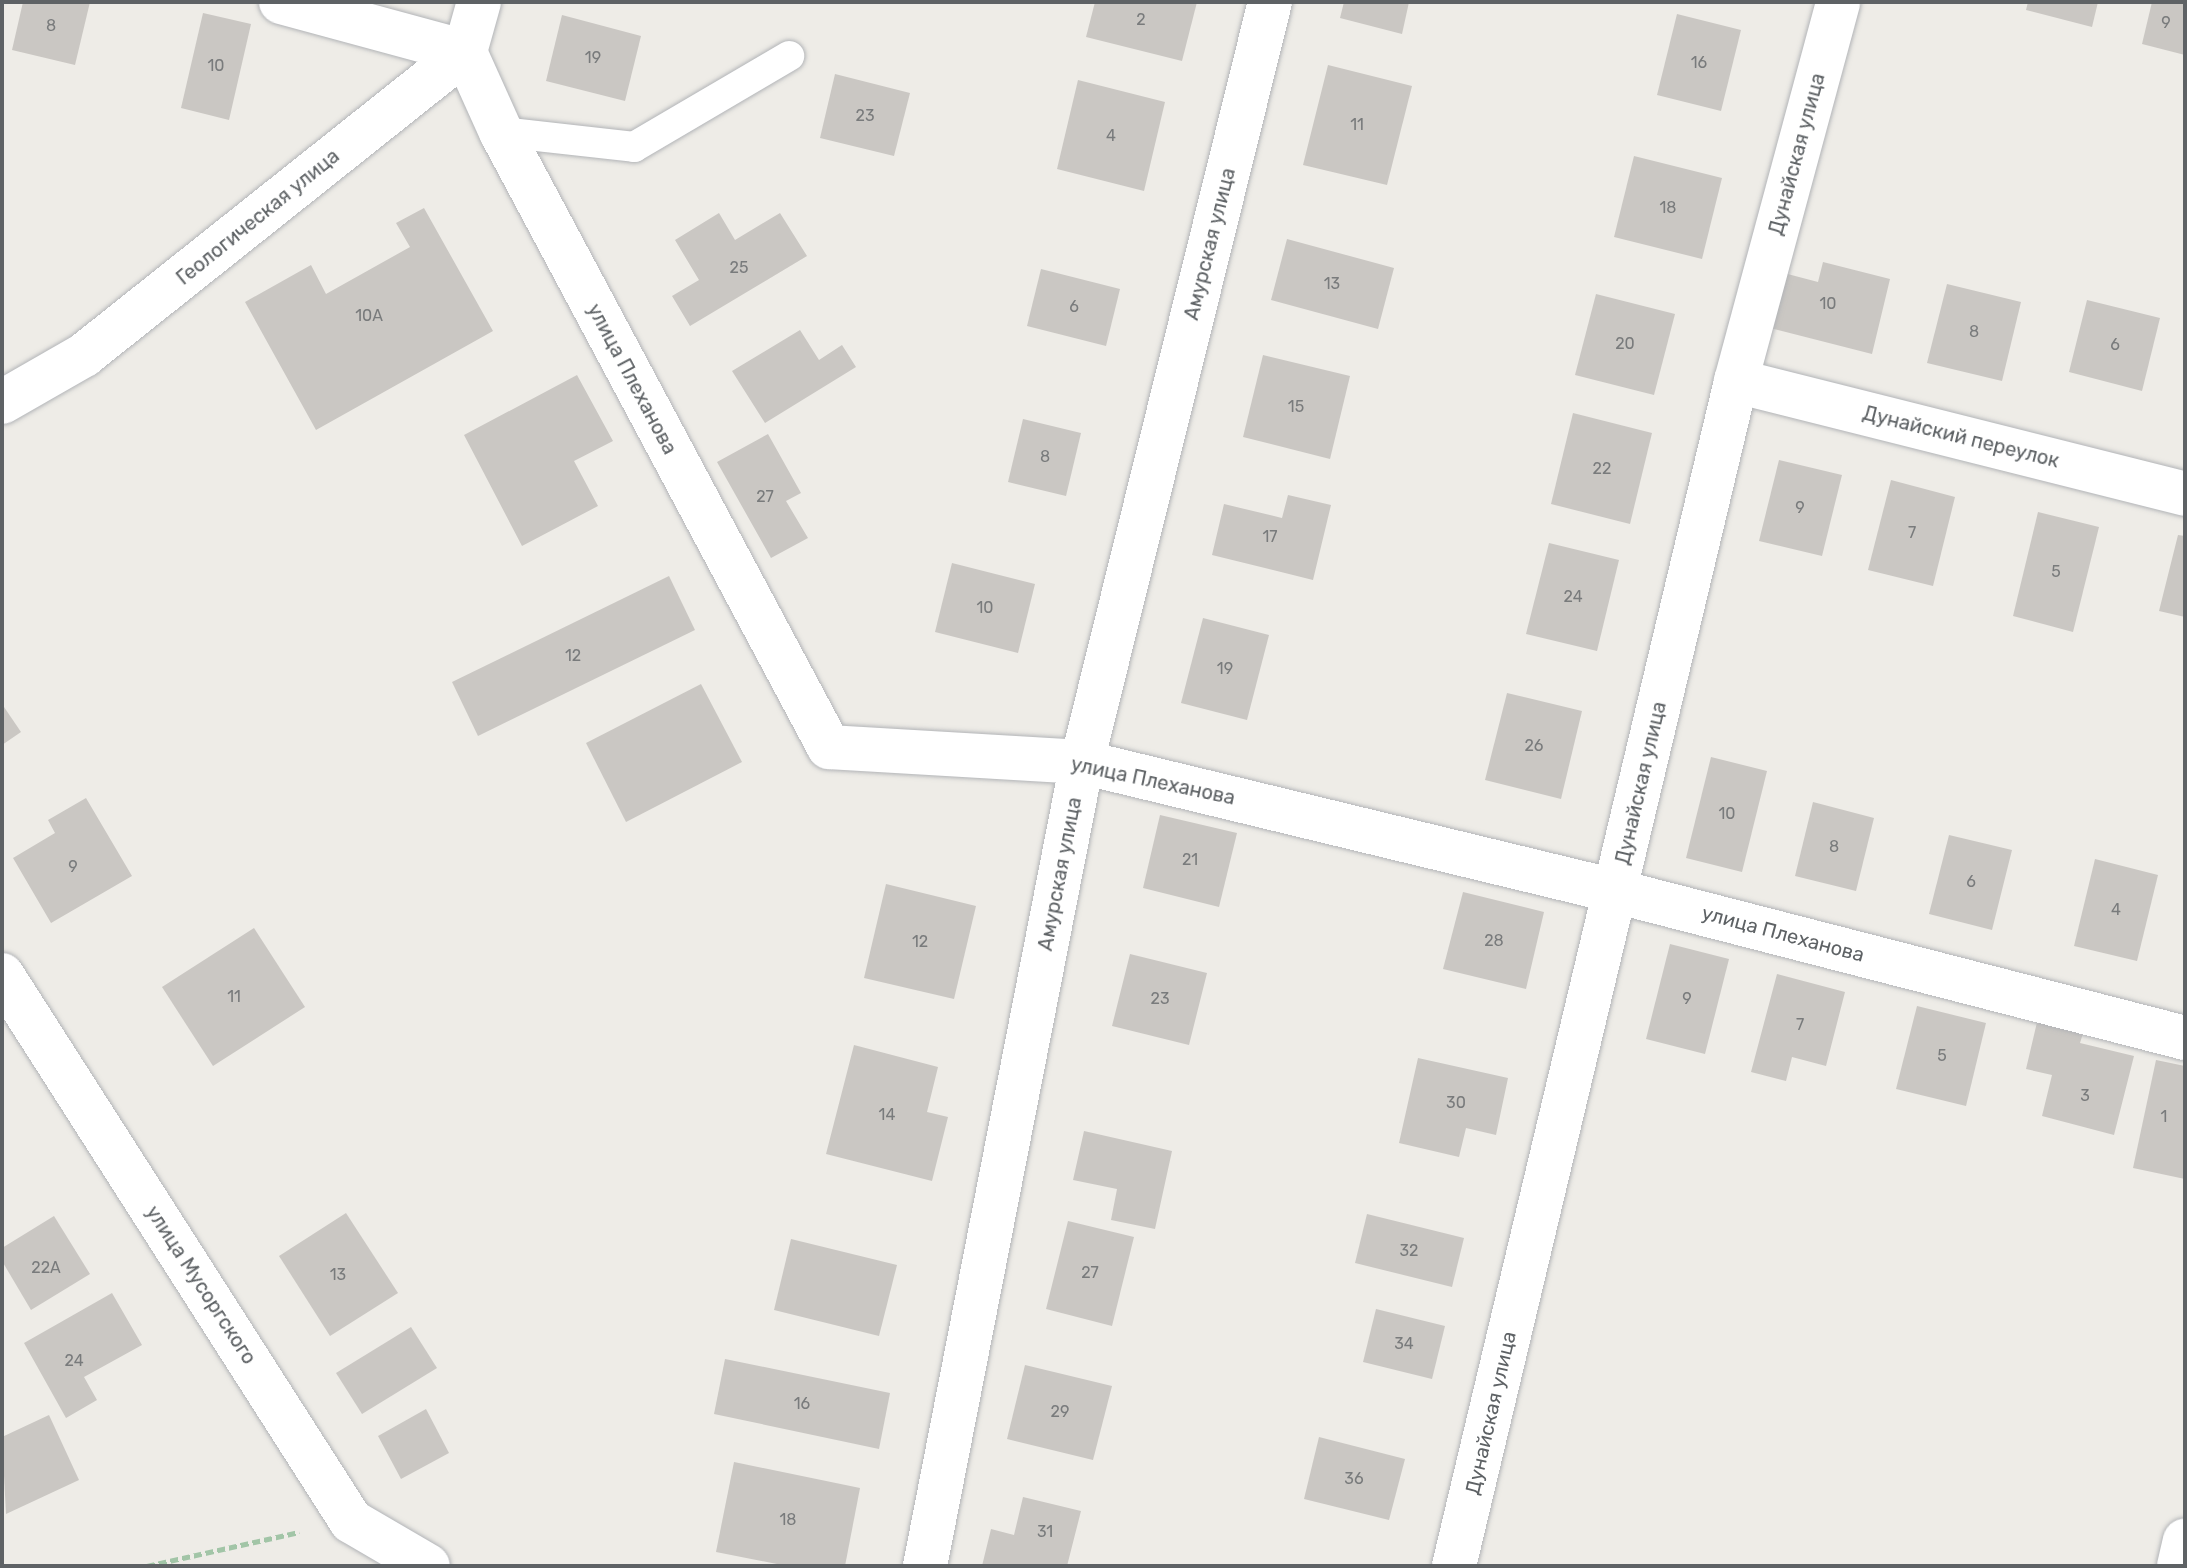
<!DOCTYPE html>
<html>
<head>
<meta charset="utf-8">
<style>
  body { margin:0 }
  #map { position:relative; width:2187px; height:1568px; overflow:hidden; background:#eeece7; font-family:Rubik,sans-serif }
  div>[style] { position:absolute }
  .building>* { inset:0; background:#cac7c3 }
  .path>* { height:5px; margin-top:-2.5px; transform-origin:0; background:repeating-linear-gradient(90deg,#a2c5a7 0 8px,transparent 0 12px) }
  .roads { filter:drop-shadow(0 0 2px #b2b4b7) drop-shadow(0 0 2px #b2b4b7) }
  .lane>* { height:30px; margin:-15px; padding:0 15px; transform-origin:15px; border-radius:15px; background:#fff }
  .street>* { height:44px; margin:-22px; padding:0 22px; transform-origin:22px; border-radius:22px; background:#fff }
  span { translate:-50% -50%; white-space:nowrap; text-align:center; line-height:1.15; -webkit-text-stroke:8px #fff; paint-order:stroke }
  .number-label { font-size:16px; color:#797b7c }
  .number-label span { -webkit-text-stroke-width:0 }
  .street-label { font-size:20px; color:#5e6265 }
  .frame { position:absolute; inset:0; border:4px solid #5e6265; pointer-events:none }
</style>
</head>
<body>
<div id="map">
  <div class="building">
    <div style="clip-path:polygon(23px 2px,90px 2px,75px 65px,12px 50px)"></div>
    <div style="clip-path:polygon(1095px 2px,1197px 2px,1182px 61px,1086px 37px)"></div>
    <div style="clip-path:polygon(1344px 2px,1409px 2px,1402px 34px,1340px 18px)"></div>
    <div style="clip-path:polygon(2028px 2px,2098px 2px,2092px 27px,2026px 10px)"></div>
    <div style="clip-path:polygon(2152px 2px,2185px 2px,2185px 55px,2142px 44px)"></div>
    <div style="clip-path:polygon(203px 13px,251px 24px,229px 120px,181px 108px)"></div>
    <div style="clip-path:polygon(1677px 14px,1741px 30px,1721px 111px,1657px 95px)"></div>
    <div style="clip-path:polygon(562px 15px,641px 36px,625px 101px,546px 81px)"></div>
    <div style="clip-path:polygon(1328px 65px,1412px 86px,1387px 185px,1303px 165px)"></div>
    <div style="clip-path:polygon(835px 74px,910px 93px,894px 156px,820px 138px)"></div>
    <div style="clip-path:polygon(1078px 80px,1165px 102px,1144px 191px,1057px 169px)"></div>
    <div style="clip-path:polygon(1634px 156px,1722px 178px,1702px 259px,1614px 237px)"></div>
    <div style="clip-path:polygon(424px 208px,493px 331px,316px 430px,245px 302px,311px 265px,326px 294px,410px 247px,396px 223px)"></div>
    <div style="clip-path:polygon(719px 213px,735px 240px,780px 213px,807px 256px,690px 326px,672px 296px,699px 280px,675px 240px)"></div>
    <div style="clip-path:polygon(1287px 239px,1394px 268px,1378px 329px,1271px 300px)"></div>
    <div style="clip-path:polygon(1823px 262px,1890px 279px,1872px 354px,1766px 327px,1780px 272px,1818px 282px)"></div>
    <div style="clip-path:polygon(1041px 269px,1120px 289px,1106px 346px,1027px 326px)"></div>
    <div style="clip-path:polygon(1947px 284px,2021px 302px,2002px 381px,1927px 363px)"></div>
    <div style="clip-path:polygon(1596px 294px,1675px 314px,1654px 395px,1575px 375px)"></div>
    <div style="clip-path:polygon(2087px 300px,2160px 318px,2142px 391px,2069px 372px)"></div>
    <div style="clip-path:polygon(800px 330px,819px 360px,842px 345px,856px 367px,765px 423px,732px 371px)"></div>
    <div style="clip-path:polygon(1263px 355px,1350px 376px,1330px 459px,1243px 437px)"></div>
    <div style="clip-path:polygon(577px 375px,613px 441px,574px 461px,598px 506px,522px 546px,464px 435px)"></div>
    <div style="clip-path:polygon(1573px 413px,1652px 433px,1630px 524px,1551px 504px)"></div>
    <div style="clip-path:polygon(1023px 419px,1081px 433px,1066px 496px,1008px 482px)"></div>
    <div style="clip-path:polygon(768px 434px,801px 493px,786px 501px,808px 538px,771px 558px,717px 462px)"></div>
    <div style="clip-path:polygon(1779px 460px,1842px 475px,1822px 556px,1759px 541px)"></div>
    <div style="clip-path:polygon(1891px 480px,1955px 497px,1933px 586px,1868px 570px)"></div>
    <div style="clip-path:polygon(1288px 495px,1331px 505px,1313px 580px,1212px 555px,1224px 504px,1282px 518px)"></div>
    <div style="clip-path:polygon(2038px 512px,2099px 527px,2073px 632px,2013px 616px)"></div>
    <div style="clip-path:polygon(2178px 535px,2185px 536px,2185px 617px,2159px 611px)"></div>
    <div style="clip-path:polygon(1549px 543px,1619px 560px,1597px 651px,1526px 634px)"></div>
    <div style="clip-path:polygon(952px 563px,1035px 584px,1018px 653px,935px 632px)"></div>
    <div style="clip-path:polygon(669px 576px,695px 630px,478px 736px,452px 682px)"></div>
    <div style="clip-path:polygon(1203px 618px,1269px 635px,1247px 720px,1181px 703px)"></div>
    <div style="clip-path:polygon(701px 684px,742px 762px,626px 822px,586px 743px)"></div>
    <div style="clip-path:polygon(1507px 693px,1582px 711px,1561px 799px,1485px 780px)"></div>
    <div style="clip-path:polygon(2px 704px,21px 732px,2px 745px)"></div>
    <div style="clip-path:polygon(1711px 757px,1767px 771px,1742px 872px,1686px 858px)"></div>
    <div style="clip-path:polygon(86px 798px,132px 876px,51px 923px,13px 858px,55px 833px,48px 820px)"></div>
    <div style="clip-path:polygon(1813px 802px,1874px 818px,1856px 891px,1795px 876px)"></div>
    <div style="clip-path:polygon(1160px 815px,1237px 833px,1219px 907px,1143px 888px)"></div>
    <div style="clip-path:polygon(1949px 835px,2012px 850px,1992px 930px,1929px 914px)"></div>
    <div style="clip-path:polygon(2095px 859px,2158px 875px,2137px 961px,2074px 946px)"></div>
    <div style="clip-path:polygon(886px 884px,976px 906px,954px 999px,864px 978px)"></div>
    <div style="clip-path:polygon(1463px 892px,1544px 912px,1526px 989px,1443px 969px)"></div>
    <div style="clip-path:polygon(254px 928px,305px 1007px,213px 1066px,162px 987px)"></div>
    <div style="clip-path:polygon(1670px 944px,1729px 959px,1705px 1054px,1646px 1039px)"></div>
    <div style="clip-path:polygon(1130px 954px,1207px 973px,1189px 1045px,1112px 1026px)"></div>
    <div style="clip-path:polygon(1777px 974px,1845px 992px,1826px 1066px,1792px 1057px,1786px 1081px,1751px 1072px)"></div>
    <div style="clip-path:polygon(1917px 1006px,1986px 1023px,1966px 1106px,1896px 1089px)"></div>
    <div style="clip-path:polygon(2038px 1018px,2084px 1030px,2080px 1043px,2134px 1056px,2114px 1135px,2042px 1116px,2052px 1075px,2026px 1069px)"></div>
    <div style="clip-path:polygon(854px 1045px,938px 1067px,927px 1112px,948px 1117px,932px 1181px,826px 1154px)"></div>
    <div style="clip-path:polygon(1418px 1058px,1508px 1078px,1496px 1135px,1466px 1128px,1459px 1157px,1399px 1143px)"></div>
    <div style="clip-path:polygon(2156px 1060px,2185px 1066px,2185px 1179px,2133px 1168px)"></div>
    <div style="clip-path:polygon(1084px 1131px,1172px 1151px,1155px 1229px,1111px 1220px,1117px 1189px,1073px 1180px)"></div>
    <div style="clip-path:polygon(346px 1213px,398px 1293px,330px 1336px,279px 1256px)"></div>
    <div style="clip-path:polygon(1367px 1214px,1464px 1238px,1452px 1287px,1355px 1263px)"></div>
    <div style="clip-path:polygon(54px 1216px,90px 1274px,31px 1310px,2px 1261px,2px 1248px)"></div>
    <div style="clip-path:polygon(1068px 1221px,1134px 1237px,1112px 1326px,1046px 1309px)"></div>
    <div style="clip-path:polygon(791px 1239px,897px 1265px,879px 1336px,774px 1310px)"></div>
    <div style="clip-path:polygon(112px 1293px,142px 1345px,84px 1377px,97px 1400px,66px 1418px,24px 1343px)"></div>
    <div style="clip-path:polygon(1376px 1309px,1445px 1326px,1432px 1379px,1363px 1362px)"></div>
    <div style="clip-path:polygon(411px 1327px,437px 1368px,362px 1414px,336px 1373px)"></div>
    <div style="clip-path:polygon(725px 1359px,890px 1393px,879px 1449px,714px 1414px)"></div>
    <div style="clip-path:polygon(1025px 1365px,1112px 1386px,1093px 1460px,1007px 1439px)"></div>
    <div style="clip-path:polygon(426px 1409px,449px 1453px,401px 1479px,378px 1436px)"></div>
    <div style="clip-path:polygon(49px 1415px,79px 1480px,6px 1514px,2px 1437px)"></div>
    <div style="clip-path:polygon(1319px 1437px,1405px 1459px,1389px 1520px,1304px 1499px)"></div>
    <div style="clip-path:polygon(734px 1462px,860px 1488px,845px 1566px,787px 1566px,716px 1552px)"></div>
    <div style="clip-path:polygon(1023px 1497px,1081px 1511px,1067px 1566px,982px 1566px,991px 1529px,1014px 1535px)"></div>
  </div>
  <div class="path">
    <div style="left:147px;top:1566px;width:156px;rotate:-12.6deg"></div>
  </div>
  <div class="roads">
    <div class="lane">
      <div style="left:501px;top:132px;width:134px;rotate:6.4deg"></div>
      <div style="left:634px;top:147px;width:180px;rotate:-30.4deg"></div>
    </div>
    <div class="street">
      <div style="left:281px;top:2px;width:191px;rotate:15.2deg"></div>
      <div style="left:465px;top:52px;width:88px;rotate:65.8deg"></div>
      <div style="left:501px;top:132px;width:697px;rotate:61.93deg"></div>
      <div style="left:829px;top:747px;width:253px;rotate:3.4deg"></div>
      <div style="left:1082px;top:762px;width:548px;rotate:13.61deg"></div>
      <div style="left:1615px;top:891px;width:589px;rotate:14.46deg"></div>
      <div style="left:1736px;top:381px;width:463px;rotate:14.1deg"></div>
      <div style="left:2px;top:402px;width:95px;rotate:-29.8deg"></div>
      <div style="left:84px;top:355px;width:487px;rotate:-38.5deg"></div>
      <div style="left:465px;top:52px;width:52px;rotate:-74.4deg"></div>
      <div style="left:2px;top:975px;width:648px;rotate:57.41deg"></div>
      <div style="left:351px;top:1521px;width:89px;rotate:30.3deg"></div>
      <div style="left:925px;top:1566px;width:819px;rotate:-78.95deg"></div>
      <div style="left:1082px;top:762px;width:783px;rotate:-76.11deg"></div>
      <div style="left:1454px;top:1566px;width:1218px;rotate:-76.61deg"></div>
      <div style="left:1736px;top:381px;width:392px;rotate:-74.9deg"></div>
      <div style="left:2179px;top:1566px;width:26px;rotate:-77deg"></div>
    </div>
  </div>
  <div class="number-label">
    <span style="left:1141px;top:20px">2</span>
    <span style="left:2166px;top:23px">9</span>
    <span style="left:51px;top:26px">8</span>
    <span style="left:593px;top:58px">19</span>
    <span style="left:1699px;top:63px">16</span>
    <span style="left:216px;top:66px">10</span>
    <span style="left:865px;top:116px">23</span>
    <span style="left:1357px;top:125px">11</span>
    <span style="left:1111px;top:136px">4</span>
    <span style="left:1668px;top:208px">18</span>
    <span style="left:739px;top:268px">25</span>
    <span style="left:1332px;top:284px">13</span>
    <span style="left:1828px;top:304px">10</span>
    <span style="left:1074px;top:307px">6</span>
    <span style="left:369px;top:316px">10А</span>
    <span style="left:1974px;top:332px">8</span>
    <span style="left:1625px;top:344px">20</span>
    <span style="left:2115px;top:345px">6</span>
    <span style="left:1296px;top:407px">15</span>
    <span style="left:1045px;top:457px">8</span>
    <span style="left:1602px;top:469px">22</span>
    <span style="left:765px;top:497px">27</span>
    <span style="left:1800px;top:508px">9</span>
    <span style="left:1912px;top:533px">7</span>
    <span style="left:1270px;top:537px">17</span>
    <span style="left:2056px;top:572px">5</span>
    <span style="left:1573px;top:597px">24</span>
    <span style="left:985px;top:608px">10</span>
    <span style="left:573px;top:656px">12</span>
    <span style="left:1225px;top:669px">19</span>
    <span style="left:1534px;top:746px">26</span>
    <span style="left:1727px;top:814px">10</span>
    <span style="left:1834px;top:847px">8</span>
    <span style="left:1190px;top:860px">21</span>
    <span style="left:73px;top:867px">9</span>
    <span style="left:1971px;top:882px">6</span>
    <span style="left:2116px;top:910px">4</span>
    <span style="left:1494px;top:941px">28</span>
    <span style="left:920px;top:942px">12</span>
    <span style="left:234px;top:997px">11</span>
    <span style="left:1160px;top:999px">23</span>
    <span style="left:1687px;top:999px">9</span>
    <span style="left:1800px;top:1025px">7</span>
    <span style="left:1942px;top:1056px">5</span>
    <span style="left:2085px;top:1096px">3</span>
    <span style="left:1456px;top:1103px">30</span>
    <span style="left:887px;top:1115px">14</span>
    <span style="left:2164px;top:1117px">1</span>
    <span style="left:1409px;top:1251px">32</span>
    <span style="left:46px;top:1268px">22А</span>
    <span style="left:1090px;top:1273px">27</span>
    <span style="left:338px;top:1275px">13</span>
    <span style="left:1404px;top:1344px">34</span>
    <span style="left:74px;top:1361px">24</span>
    <span style="left:802px;top:1404px">16</span>
    <span style="left:1060px;top:1412px">29</span>
    <span style="left:1354px;top:1479px">36</span>
    <span style="left:788px;top:1520px">18</span>
    <span style="left:1045px;top:1532px">31</span>
  </div>
  <div class="street-label">
    <span style="left:1797px;top:154px;rotate:-75deg">Дунайская улица</span>
    <span style="left:258px;top:217px;rotate:-39deg">Геологическая улица</span>
    <span style="left:1210px;top:244px;rotate:-76deg">Амурская улица</span>
    <span style="left:632px;top:379px;rotate:62deg">улица Плеханова</span>
    <span style="left:1961px;top:437px;rotate:14deg">Дунайский переулок</span>
    <span style="left:1153px;top:781px;rotate:12deg">улица Плеханова</span>
    <span style="left:1641px;top:783px;rotate:-77deg">Дунайская улица</span>
    <span style="left:1060px;top:874px;rotate:-79deg">Амурская улица</span>
    <span style="left:1783px;top:934px;rotate:15deg">улица Плеханова</span>
    <span style="left:201px;top:1285px;rotate:57deg">улица Мусоргского</span>
    <span style="left:1491px;top:1413px;rotate:-77deg">Дунайская улица</span>
  </div>
  <div class="frame"></div>
</div>
</body>
</html>
